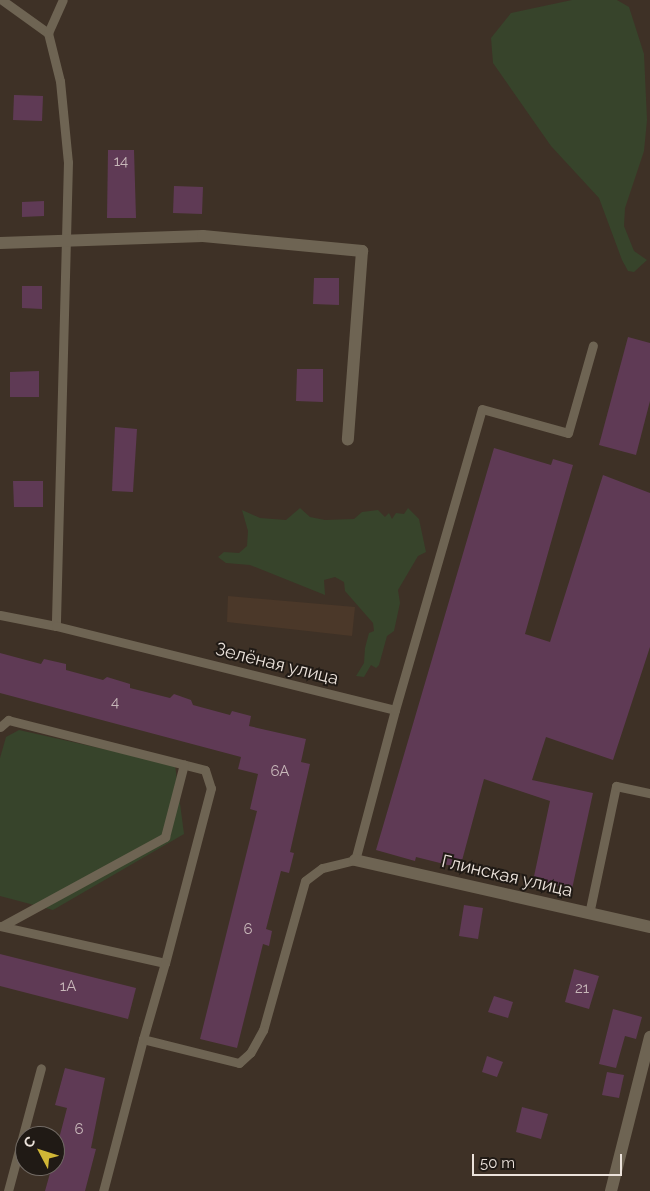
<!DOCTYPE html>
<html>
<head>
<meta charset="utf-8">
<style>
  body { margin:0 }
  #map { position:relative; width:650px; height:1191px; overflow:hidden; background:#3e3126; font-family:Raleway,sans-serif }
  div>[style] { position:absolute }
  .built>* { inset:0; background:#4b3829 }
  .green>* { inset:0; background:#37442b }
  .building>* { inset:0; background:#5f3a55 }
  .lane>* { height:9px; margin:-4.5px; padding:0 4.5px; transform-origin:4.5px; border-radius:4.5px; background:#6e6453 }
  .street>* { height:12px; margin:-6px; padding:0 6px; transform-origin:6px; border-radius:6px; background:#6e6453 }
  span { translate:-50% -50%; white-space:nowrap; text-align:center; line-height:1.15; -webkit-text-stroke:4px #201a15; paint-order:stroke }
  .number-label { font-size:15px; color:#c8b8ba }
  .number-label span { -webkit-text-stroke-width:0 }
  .street-label { font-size:18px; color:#ebe2db }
  .north { position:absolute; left:15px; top:1126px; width:50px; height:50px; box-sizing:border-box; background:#201a15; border:1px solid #716a64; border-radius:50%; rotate:310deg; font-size:14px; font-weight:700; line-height:20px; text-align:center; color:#ebe2db }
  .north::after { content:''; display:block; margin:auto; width:18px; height:22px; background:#d1b736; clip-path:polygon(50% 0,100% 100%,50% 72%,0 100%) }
  .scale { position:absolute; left:472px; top:1154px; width:150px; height:22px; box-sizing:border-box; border:2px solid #ebe2db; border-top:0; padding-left:6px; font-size:15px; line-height:18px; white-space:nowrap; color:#ebe2db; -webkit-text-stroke:4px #201a15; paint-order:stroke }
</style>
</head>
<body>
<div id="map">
  <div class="built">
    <div style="clip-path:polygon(228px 596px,355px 607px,352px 636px,227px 622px)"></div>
  </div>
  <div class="green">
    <div style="clip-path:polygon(572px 0,617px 0,629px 7px,644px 54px,647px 120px,644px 151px,625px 208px,624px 226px,634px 251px,647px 260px,634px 272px,628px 271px,622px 260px,599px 198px,551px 146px,493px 63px,491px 38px,511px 13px)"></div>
    <div style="clip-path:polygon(300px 508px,310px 517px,325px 520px,354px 519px,362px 512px,378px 510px,385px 517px,389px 513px,392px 519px,396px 513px,404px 514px,408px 508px,419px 519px,426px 552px,418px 556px,398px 590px,400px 603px,394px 631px,387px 636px,379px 665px,376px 668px,371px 665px,364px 677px,356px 676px,364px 663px,365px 648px,369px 633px,374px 631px,373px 623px,345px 591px,344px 582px,335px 577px,324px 580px,325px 595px,250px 565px,226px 563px,218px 557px,224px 552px,239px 553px,247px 546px,248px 531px,242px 510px,260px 518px,286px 520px)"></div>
    <div style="clip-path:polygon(19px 730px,175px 765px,184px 834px,53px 910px,0 896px,0 758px,6px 737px)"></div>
  </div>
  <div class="building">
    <div style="clip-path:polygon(14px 95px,43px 96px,42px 121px,13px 120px)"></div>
    <div style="clip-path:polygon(108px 150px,134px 150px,136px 218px,107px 218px)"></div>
    <div style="clip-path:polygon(174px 186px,203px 187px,202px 214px,173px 213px)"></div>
    <div style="clip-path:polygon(44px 201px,44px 216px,22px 217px,22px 202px)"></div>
    <div style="clip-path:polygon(314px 278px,339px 278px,339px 305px,313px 304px)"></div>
    <div style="clip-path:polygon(22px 286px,42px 286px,42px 309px,22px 308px)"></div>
    <div style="clip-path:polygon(628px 337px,650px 343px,650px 401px,636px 455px,599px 445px)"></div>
    <div style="clip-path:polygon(297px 369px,323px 369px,323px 402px,296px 401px)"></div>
    <div style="clip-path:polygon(39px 371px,39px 397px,10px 397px,10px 372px)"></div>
    <div style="clip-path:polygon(115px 427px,137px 429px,133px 492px,112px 491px)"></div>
    <div style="clip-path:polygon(494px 448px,551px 465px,553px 459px,573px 465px,525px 634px,550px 642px,603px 475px,650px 493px,650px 647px,613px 760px,546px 737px,532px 780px,593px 793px,572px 889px,533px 881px,550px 801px,484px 779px,460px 868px,416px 857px,415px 861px,376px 850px)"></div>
    <div style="clip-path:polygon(13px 481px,43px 481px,43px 507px,14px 507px)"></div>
    <div style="clip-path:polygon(0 653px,41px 664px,44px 659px,66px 664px,66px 670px,103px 680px,107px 677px,130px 684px,130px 688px,170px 698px,174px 694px,191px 700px,193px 705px,230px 715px,232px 711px,251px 716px,249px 726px,306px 739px,301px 762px,310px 764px,290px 852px,294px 853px,289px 873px,281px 871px,266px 929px,272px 931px,269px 946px,263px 944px,237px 1048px,200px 1039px,257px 811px,250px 809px,258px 774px,238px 769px,241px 757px,0 693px)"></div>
    <div style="clip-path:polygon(464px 905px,483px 908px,478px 939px,459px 936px)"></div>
    <div style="clip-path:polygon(0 954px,136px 988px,128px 1019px,0 986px)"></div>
    <div style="clip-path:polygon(574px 969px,599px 976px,589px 1009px,565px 1002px)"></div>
    <div style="clip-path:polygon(494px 996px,513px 1002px,508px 1018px,488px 1012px)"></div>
    <div style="clip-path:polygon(613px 1009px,642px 1017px,636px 1039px,625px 1036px,616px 1068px,599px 1064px)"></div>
    <div style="clip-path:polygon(487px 1056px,503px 1062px,497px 1077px,482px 1072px)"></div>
    <div style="clip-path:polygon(65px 1068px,105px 1078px,91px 1148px,96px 1149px,85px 1191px,45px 1191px,52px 1166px,55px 1166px,55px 1154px,67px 1108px,55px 1105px)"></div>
    <div style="clip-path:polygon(607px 1072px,624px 1075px,619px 1098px,602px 1095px)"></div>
    <div style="clip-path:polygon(522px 1107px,548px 1114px,541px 1139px,516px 1132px)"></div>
  </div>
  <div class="lane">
    <div style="left:2px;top:0;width:57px;rotate:35.7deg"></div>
    <div style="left:48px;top:33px;width:49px;rotate:76deg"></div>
    <div style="left:60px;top:81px;width:81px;rotate:84.4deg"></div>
    <div style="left:68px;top:162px;width:464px;rotate:91.5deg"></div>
    <div style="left:48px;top:33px;width:36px;rotate:-66deg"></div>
    <div style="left:0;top:615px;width:57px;rotate:11.1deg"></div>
    <div style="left:56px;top:626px;width:349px;rotate:13.9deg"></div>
    <div style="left:395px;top:710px;width:155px;rotate:104.9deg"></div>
    <div style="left:355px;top:860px;width:34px;rotate:166deg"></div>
    <div style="left:322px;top:868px;width:21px;rotate:143deg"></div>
    <div style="left:305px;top:881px;width:155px;rotate:105.7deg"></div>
    <div style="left:263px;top:1030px;width:26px;rotate:119deg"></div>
    <div style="left:250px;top:1053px;width:15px;rotate:138deg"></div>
    <div style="left:239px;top:1063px;width:99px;rotate:-166deg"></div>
    <div style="left:143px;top:1039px;width:157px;rotate:104.7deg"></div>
    <div style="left:395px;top:710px;width:313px;rotate:-73.9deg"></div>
    <div style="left:482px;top:409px;width:89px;rotate:15.6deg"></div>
    <div style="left:568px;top:433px;width:91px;rotate:-74.1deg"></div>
    <div style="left:0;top:727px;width:11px;rotate:-41deg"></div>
    <div style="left:8px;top:720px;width:203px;rotate:14.2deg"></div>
    <div style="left:205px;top:770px;width:19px;rotate:72deg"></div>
    <div style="left:211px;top:788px;width:181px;rotate:104.7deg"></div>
    <div style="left:165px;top:963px;width:169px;rotate:-167.4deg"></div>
    <div style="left:589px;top:914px;width:131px;rotate:-78.1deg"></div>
    <div style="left:616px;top:786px;width:35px;rotate:12deg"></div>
    <div style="left:2px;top:926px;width:186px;rotate:-28.6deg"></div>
    <div style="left:165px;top:837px;width:75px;rotate:-75.4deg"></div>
    <div style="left:143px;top:1039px;width:79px;rotate:-73.9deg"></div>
    <div style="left:8px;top:1191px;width:127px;rotate:-75deg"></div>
  </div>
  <div class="street">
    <div style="left:0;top:243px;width:203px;rotate:-2deg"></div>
    <div style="left:203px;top:236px;width:160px;rotate:5.4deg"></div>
    <div style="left:362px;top:251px;width:189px;rotate:94.3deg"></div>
    <div style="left:355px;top:860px;width:303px;rotate:12.8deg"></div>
    <div style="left:611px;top:1191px;width:159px;rotate:-75.8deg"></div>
  </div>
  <div class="number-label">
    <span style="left:121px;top:162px">14</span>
    <span style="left:115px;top:703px">4</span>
    <span style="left:280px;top:772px">6А</span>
    <span style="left:248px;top:930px">6</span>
    <span style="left:68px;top:987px">1А</span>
    <span style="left:582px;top:989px">21</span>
    <span style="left:79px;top:1130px">6</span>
  </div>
  <div class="street-label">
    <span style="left:277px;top:664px;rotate:14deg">Зелёная улица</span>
    <span style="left:507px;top:876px;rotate:13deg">Глинская улица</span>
  </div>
  <div class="north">С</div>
  <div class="scale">50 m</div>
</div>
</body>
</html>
